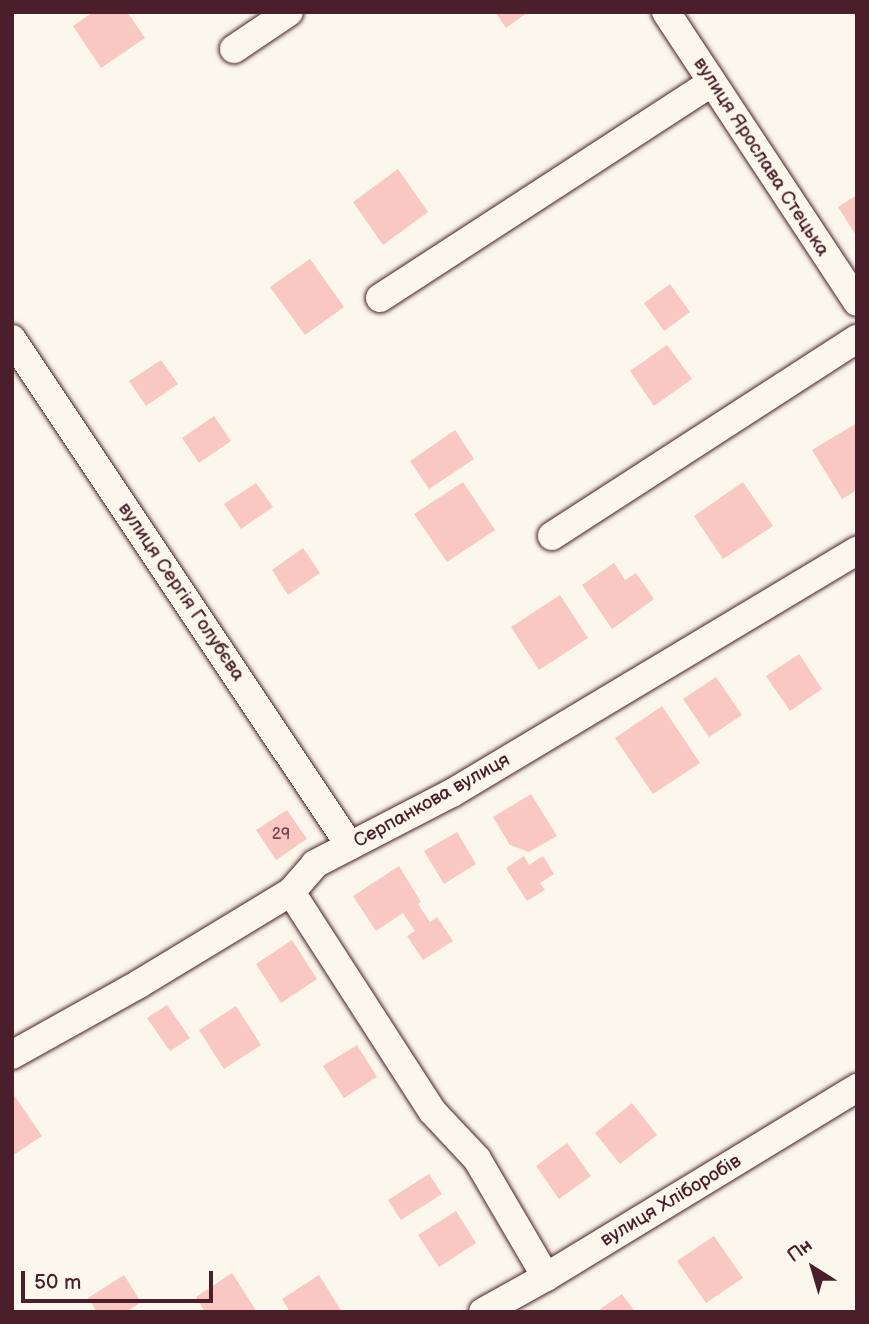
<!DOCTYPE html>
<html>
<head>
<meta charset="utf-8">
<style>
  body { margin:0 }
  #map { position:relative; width:869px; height:1324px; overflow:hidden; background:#fbf7ec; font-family:"Balsamiq Sans",sans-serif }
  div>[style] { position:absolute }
  .building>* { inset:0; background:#f9c8c2 }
  .roads { filter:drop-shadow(0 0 2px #4a1f2b) drop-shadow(0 0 2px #4a1f2b) }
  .minor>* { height:28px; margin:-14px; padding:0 14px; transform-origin:14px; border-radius:14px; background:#fbf7ec }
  span { translate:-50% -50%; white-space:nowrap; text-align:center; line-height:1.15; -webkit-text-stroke:6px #fbf7ec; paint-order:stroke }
  .number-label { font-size:16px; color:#764951 }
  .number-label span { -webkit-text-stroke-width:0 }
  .street-label { font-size:19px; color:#4a1f2b }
  .frame { position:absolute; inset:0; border:14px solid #4a1f2b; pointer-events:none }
  .north { position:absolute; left:778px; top:1233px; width:70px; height:70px; -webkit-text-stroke:5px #fbf7ec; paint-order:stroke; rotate:323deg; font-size:19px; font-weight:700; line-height:28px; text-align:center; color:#4a1f2b }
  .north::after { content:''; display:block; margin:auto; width:24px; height:32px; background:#4a1f2b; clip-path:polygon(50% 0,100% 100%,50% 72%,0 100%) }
  .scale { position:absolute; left:21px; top:1271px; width:192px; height:32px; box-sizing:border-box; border:4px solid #4a1f2b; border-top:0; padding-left:9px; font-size:21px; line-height:24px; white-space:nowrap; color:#4a1f2b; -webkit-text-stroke:5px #fbf7ec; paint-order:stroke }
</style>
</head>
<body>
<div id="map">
  <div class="building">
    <div style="clip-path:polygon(93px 12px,127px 12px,145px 38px,101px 68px,73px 26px)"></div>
    <div style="clip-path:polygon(495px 12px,528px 12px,506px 28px)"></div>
    <div style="clip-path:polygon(398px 169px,428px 212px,383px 245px,353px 202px)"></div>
    <div style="clip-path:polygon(857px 195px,857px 237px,838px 207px)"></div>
    <div style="clip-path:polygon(310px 259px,344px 307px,305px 335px,270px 287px)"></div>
    <div style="clip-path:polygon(670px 284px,690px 312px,664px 331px,644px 303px)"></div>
    <div style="clip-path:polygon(667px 345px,692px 379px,654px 406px,630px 371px)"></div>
    <div style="clip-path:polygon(161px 360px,178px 384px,146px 406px,129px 381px)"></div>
    <div style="clip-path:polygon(214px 416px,231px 441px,199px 463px,182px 438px)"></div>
    <div style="clip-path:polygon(857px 423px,857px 490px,842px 499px,812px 450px)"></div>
    <div style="clip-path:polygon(455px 430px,474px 459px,429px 489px,410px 461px)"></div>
    <div style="clip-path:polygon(463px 482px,495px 530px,447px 562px,414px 514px)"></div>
    <div style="clip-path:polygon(743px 482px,773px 526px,723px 559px,694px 516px)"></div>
    <div style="clip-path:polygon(256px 483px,273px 507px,241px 529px,224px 504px)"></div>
    <div style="clip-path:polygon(303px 548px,320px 573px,288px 595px,272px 570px)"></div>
    <div style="clip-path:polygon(614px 563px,625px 580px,636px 573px,654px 599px,612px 629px,582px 585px)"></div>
    <div style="clip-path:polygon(560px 595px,588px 638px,539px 670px,511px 627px)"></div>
    <div style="clip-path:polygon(799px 654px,822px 689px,790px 711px,766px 676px)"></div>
    <div style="clip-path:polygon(716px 677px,742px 715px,709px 737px,683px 699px)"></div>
    <div style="clip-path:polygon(662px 706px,700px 763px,653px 794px,615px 738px)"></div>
    <div style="clip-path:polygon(531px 794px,557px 836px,529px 852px,510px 845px,493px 817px)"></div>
    <div style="clip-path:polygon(287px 810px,307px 839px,276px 860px,256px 830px)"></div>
    <div style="clip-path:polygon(457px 832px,476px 864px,444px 884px,424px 851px)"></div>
    <div style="clip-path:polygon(524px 856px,529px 865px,543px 856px,554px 874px,540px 883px,545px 890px,527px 901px,506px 868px)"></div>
    <div style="clip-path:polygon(399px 866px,421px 902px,418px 904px,430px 922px,437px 917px,453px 941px,423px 960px,407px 936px,415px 931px,403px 913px,376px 931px,353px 896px)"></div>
    <div style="clip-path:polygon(292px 940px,317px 979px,281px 1003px,256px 964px)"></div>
    <div style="clip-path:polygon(167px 1005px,190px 1038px,170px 1051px,147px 1018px)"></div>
    <div style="clip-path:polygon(236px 1006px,261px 1045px,224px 1069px,199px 1030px)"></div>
    <div style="clip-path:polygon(357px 1045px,377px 1077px,344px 1098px,323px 1066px)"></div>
    <div style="clip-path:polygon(14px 1095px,42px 1136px,12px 1156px,12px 1096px)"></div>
    <div style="clip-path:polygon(632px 1103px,657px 1135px,620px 1164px,595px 1133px)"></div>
    <div style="clip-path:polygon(567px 1143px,591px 1176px,559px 1199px,536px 1166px)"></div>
    <div style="clip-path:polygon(429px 1174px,442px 1194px,401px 1220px,388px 1200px)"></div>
    <div style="clip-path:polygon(456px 1211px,476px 1243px,439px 1267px,418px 1235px)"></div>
    <div style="clip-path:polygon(714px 1236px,743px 1278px,706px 1303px,677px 1261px)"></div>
    <div style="clip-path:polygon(232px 1273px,257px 1312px,205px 1312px,196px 1297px)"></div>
    <div style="clip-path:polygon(124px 1275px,141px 1302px,126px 1312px,97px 1312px,88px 1298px)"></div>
    <div style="clip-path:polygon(319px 1275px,342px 1312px,290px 1312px,282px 1299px)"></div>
    <div style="clip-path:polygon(622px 1294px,635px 1312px,596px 1312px)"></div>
  </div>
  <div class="roads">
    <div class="minor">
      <div style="left:666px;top:12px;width:347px;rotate:56.6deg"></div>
      <div style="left:234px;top:49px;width:66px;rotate:-33.9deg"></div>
      <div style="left:380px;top:298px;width:396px;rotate:-33deg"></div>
      <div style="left:12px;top:339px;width:609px;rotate:56.31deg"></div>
      <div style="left:552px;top:536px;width:363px;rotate:-32.9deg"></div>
      <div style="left:291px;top:892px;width:260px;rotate:57.2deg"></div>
      <div style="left:432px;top:1111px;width:66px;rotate:46.8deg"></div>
      <div style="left:477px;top:1159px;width:137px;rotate:59.7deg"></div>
      <div style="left:12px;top:1055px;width:145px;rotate:-29.2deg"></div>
      <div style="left:139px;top:984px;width:178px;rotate:-31.2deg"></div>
      <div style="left:291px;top:892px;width:37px;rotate:-49deg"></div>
      <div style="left:315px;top:864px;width:154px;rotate:-27.4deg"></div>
      <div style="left:452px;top:793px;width:472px;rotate:-30.9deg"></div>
      <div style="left:483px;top:1312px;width:72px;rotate:-29.1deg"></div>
      <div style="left:546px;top:1277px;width:364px;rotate:-31.3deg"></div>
    </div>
  </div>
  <div class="number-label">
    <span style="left:281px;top:835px">29</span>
  </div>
  <div class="street-label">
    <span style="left:761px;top:157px;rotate:57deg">вулиця Ярослава Стецька</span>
    <span style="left:181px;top:592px;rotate:56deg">вулиця Сергія Голубєва</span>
    <span style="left:432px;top:801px;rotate:-29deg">Серпанкова вулиця</span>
    <span style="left:671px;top:1201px;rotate:-31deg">вулиця Хліборобів</span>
  </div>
  <div class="frame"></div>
  <div class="north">Пн</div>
  <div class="scale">50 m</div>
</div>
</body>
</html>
